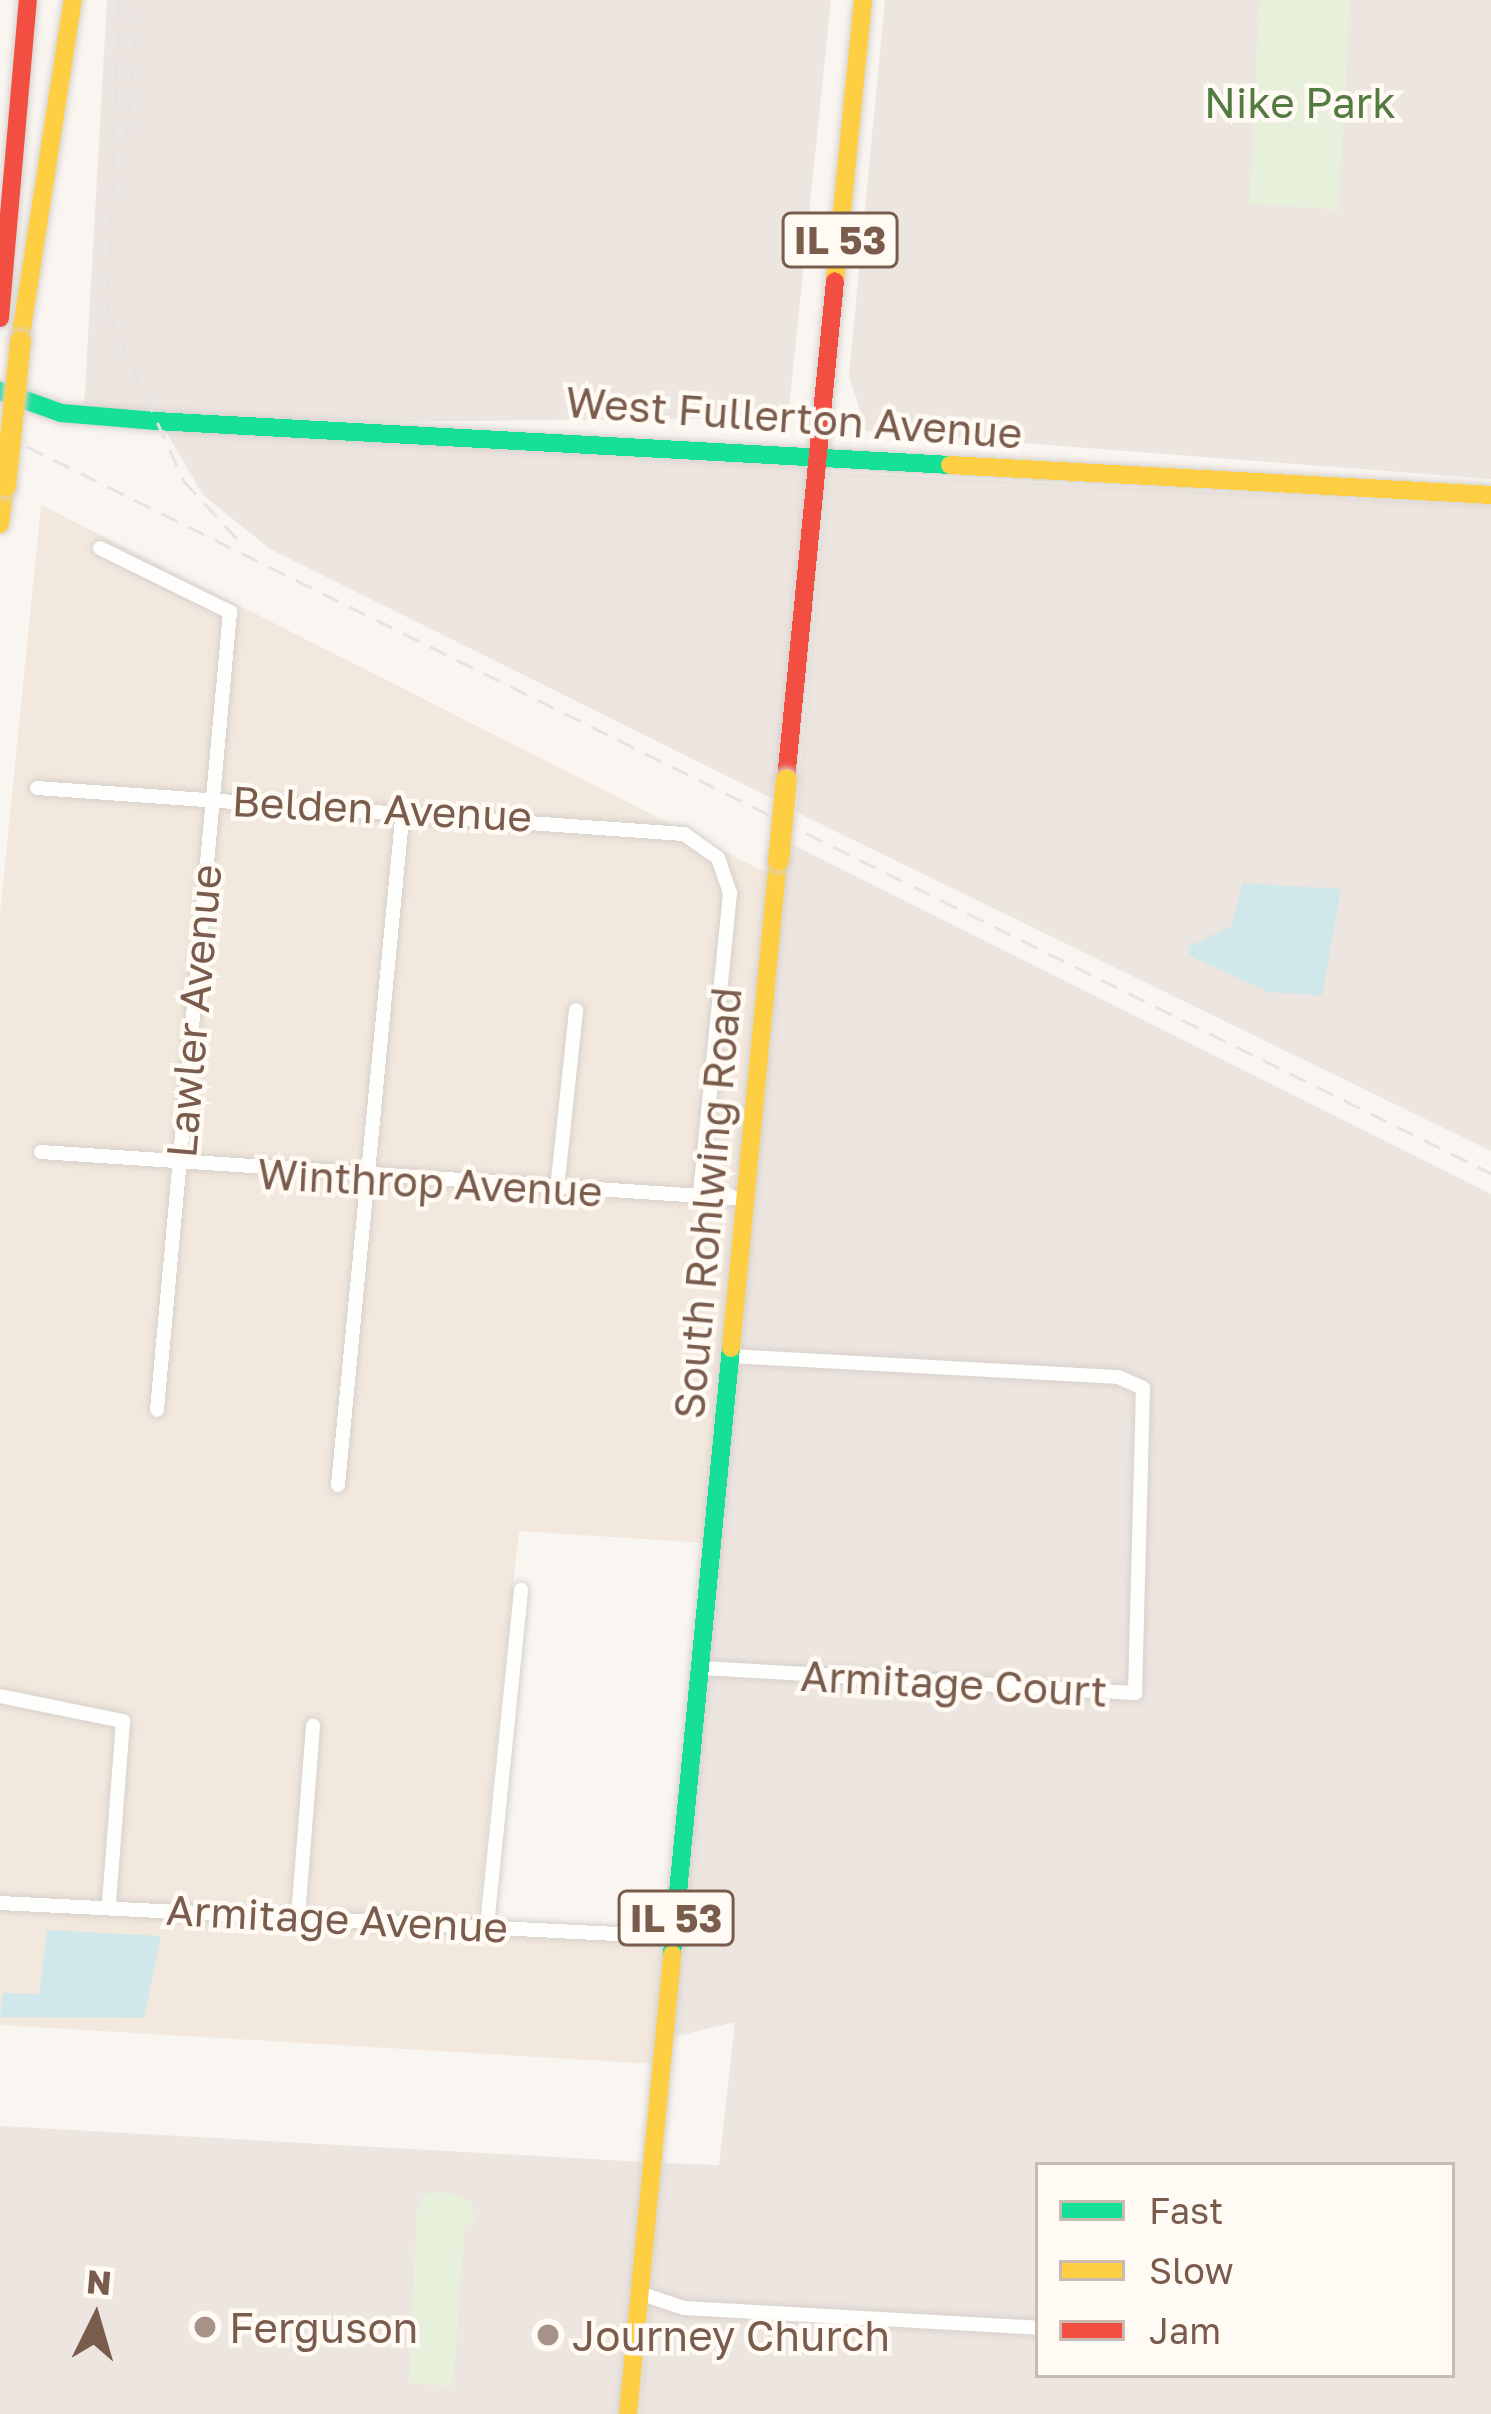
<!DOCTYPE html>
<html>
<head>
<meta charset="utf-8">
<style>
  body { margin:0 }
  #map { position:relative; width:1491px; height:2414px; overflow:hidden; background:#f9f5f0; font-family:"Golos Text",sans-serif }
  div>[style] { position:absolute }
  .residential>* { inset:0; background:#f2e8de }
  .industrial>* { inset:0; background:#ede5e0 }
  .green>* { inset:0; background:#e7f0db }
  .water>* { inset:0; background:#d0e8ea }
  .roads { filter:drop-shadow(0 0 3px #d7d1cb) drop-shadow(0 0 3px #d7d1cb) }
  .street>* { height:14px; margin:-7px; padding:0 7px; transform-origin:7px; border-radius:7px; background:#fefefd }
  .fast>* { height:18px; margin:-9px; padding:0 9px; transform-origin:9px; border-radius:9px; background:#16e098 }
  .slow>* { height:18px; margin:-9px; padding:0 9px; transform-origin:9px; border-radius:9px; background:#ffcf43 }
  .jam>* { height:18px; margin:-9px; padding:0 9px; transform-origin:9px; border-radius:9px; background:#f24e42 }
  .rail>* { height:3px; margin-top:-1.5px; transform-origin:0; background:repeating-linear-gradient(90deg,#e6e3e7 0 18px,transparent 0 30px) }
  .bridges { filter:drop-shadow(0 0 3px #dad1cc) drop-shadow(0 0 3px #dad1cc) }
  .slow-bridge>* { height:21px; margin:-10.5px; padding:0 10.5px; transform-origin:10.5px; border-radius:10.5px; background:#ffcf43 }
  .dots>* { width:33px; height:33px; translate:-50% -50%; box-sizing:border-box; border:6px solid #fffaf3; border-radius:50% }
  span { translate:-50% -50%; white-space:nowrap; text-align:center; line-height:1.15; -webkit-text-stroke:9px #fffaf3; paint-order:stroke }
  .shield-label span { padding:3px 9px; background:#fffaf3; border:3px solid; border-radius:9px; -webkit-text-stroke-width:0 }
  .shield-label { font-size:39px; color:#7a5c4d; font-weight:700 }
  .park-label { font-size:42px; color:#537a41 }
  .street-label { font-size:42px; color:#7a5c4d }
  .poi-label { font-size:42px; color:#7a5c4d }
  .left { translate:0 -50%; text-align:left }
  .legend { position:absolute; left:1035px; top:2162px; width:420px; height:216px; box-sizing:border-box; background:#fffaf3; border:3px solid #cabbb1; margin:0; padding:15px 21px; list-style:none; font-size:36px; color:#7a5c4d }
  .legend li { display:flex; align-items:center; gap:24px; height:60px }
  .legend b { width:60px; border:3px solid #cabbb1 }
  .north { position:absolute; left:36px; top:2258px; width:120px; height:120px; -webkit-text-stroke:9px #fffaf3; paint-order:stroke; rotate:5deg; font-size:33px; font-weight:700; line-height:48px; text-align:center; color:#7a5c4d }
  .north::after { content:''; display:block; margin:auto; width:42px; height:54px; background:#7a5c4d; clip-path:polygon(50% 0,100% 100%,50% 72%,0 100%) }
</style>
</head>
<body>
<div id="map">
  <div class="residential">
    <div style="clip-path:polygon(41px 505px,767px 873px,707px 1543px,519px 1531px,476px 1933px,667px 1943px,656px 2064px,0 2025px,0 913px)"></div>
  </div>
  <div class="industrial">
    <div style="clip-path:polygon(107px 0,831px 0,788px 418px,361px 422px,84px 409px)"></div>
    <div style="clip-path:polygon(885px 0,1260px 0,1250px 203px,1338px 209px,1350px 0,1491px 0,1491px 479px,866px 431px,849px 375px)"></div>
    <div style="clip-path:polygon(165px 430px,810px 468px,775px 800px,270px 549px,203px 495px)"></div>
    <div style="clip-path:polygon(828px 472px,1491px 506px,1491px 1151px,796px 812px)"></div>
    <div style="clip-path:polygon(evenodd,789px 843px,1491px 1194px,1491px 2414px,640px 2414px,661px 2163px,719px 2165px,735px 2022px,673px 2037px,789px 843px,1038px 2165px,1452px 2165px,1452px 2375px,1038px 2375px,1038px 2165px)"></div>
    <div style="clip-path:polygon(0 2126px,645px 2162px,621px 2414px,0 2414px)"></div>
  </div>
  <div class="green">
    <div style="clip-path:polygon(1260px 0,1350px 0,1339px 209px,1249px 204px)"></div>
    <div style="clip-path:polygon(448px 2192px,471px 2202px,474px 2223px,465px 2224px,453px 2386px,409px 2383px,417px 2210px,425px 2194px)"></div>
  </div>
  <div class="water">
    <div style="clip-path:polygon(1243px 883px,1341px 889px,1322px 996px,1269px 992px,1190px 956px,1188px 947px,1231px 926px)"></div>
    <div style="clip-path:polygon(47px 1930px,161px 1936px,144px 2018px,0 2017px,3px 1993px,39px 1994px)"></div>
  </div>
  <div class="roads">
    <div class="street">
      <div style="left:100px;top:548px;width:145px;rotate:26.2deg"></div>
      <div style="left:230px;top:612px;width:801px;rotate:95.23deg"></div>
      <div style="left:37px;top:788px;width:649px;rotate:4.07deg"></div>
      <div style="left:684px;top:834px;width:42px;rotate:35.2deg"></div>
      <div style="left:718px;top:858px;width:37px;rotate:71deg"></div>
      <div style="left:730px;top:893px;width:304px;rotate:95.7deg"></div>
      <div style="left:41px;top:1152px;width:708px;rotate:3.81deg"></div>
      <div style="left:557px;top:1189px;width:180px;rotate:-83.9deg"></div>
      <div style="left:338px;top:1485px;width:679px;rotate:-84.51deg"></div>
      <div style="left:701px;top:1668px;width:435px;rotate:3.3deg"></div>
      <div style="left:1135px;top:1693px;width:305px;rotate:-88.5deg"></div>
      <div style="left:1143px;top:1388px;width:27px;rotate:-156deg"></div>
      <div style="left:1118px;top:1377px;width:387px;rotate:-176.9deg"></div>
      <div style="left:0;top:1696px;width:126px;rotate:11.5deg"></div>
      <div style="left:123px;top:1721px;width:185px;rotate:94.4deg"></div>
      <div style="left:0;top:1903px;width:676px;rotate:2.88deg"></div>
      <div style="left:298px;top:1917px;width:192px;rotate:-85.5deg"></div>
      <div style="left:487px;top:1926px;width:338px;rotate:-84.2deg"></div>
      <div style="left:639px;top:2293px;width:47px;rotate:18.4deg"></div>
      <div style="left:684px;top:2308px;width:355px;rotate:3.2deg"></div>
    </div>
    <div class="fast">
      <div style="left:0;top:391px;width:65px;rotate:19.8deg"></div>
      <div style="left:61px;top:413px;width:95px;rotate:4.8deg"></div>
      <div style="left:156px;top:421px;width:795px;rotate:3.17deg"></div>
      <div style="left:672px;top:1954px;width:609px;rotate:-84.44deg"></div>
    </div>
    <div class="slow">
      <div style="left:835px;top:281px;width:282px;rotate:-84.3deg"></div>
      <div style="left:20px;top:341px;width:345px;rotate:-81.2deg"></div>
      <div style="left:950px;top:465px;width:542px;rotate:3.17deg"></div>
      <div style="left:0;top:524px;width:38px;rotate:-83deg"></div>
      <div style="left:731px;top:1348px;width:490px;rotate:-84.5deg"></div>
      <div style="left:628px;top:2414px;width:462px;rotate:-84.5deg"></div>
    </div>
    <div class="jam">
      <div style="left:0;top:318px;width:319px;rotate:-85deg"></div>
      <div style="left:786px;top:779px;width:500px;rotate:-84.38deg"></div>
    </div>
  </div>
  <div class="rail">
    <div style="left:119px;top:0;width:313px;rotate:92deg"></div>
    <div style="left:108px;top:313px;width:184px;rotate:65.7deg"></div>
    <div style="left:184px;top:481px;width:83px;rotate:47.4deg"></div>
    <div style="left:127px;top:139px;width:127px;rotate:-85deg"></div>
    <div style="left:0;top:433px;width:1665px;rotate:26.4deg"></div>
  </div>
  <div class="bridges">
    <div class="slow-bridge">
      <div style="left:5px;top:486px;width:146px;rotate:-84.1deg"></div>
      <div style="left:778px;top:860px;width:81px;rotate:-84.4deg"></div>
    </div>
  </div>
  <div class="dots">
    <div style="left:205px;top:2327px;background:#a69286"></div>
    <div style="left:548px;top:2335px;background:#a69286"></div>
  </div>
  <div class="shield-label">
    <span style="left:840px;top:240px">IL 53</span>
    <span style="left:676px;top:1918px">IL 53</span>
  </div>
  <div class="park-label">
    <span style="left:1300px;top:102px">Nike Park</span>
  </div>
  <div class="street-label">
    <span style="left:794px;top:417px;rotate:4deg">West Fullerton Avenue</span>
    <span style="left:382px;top:808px;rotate:3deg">Belden Avenue</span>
    <span style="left:193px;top:1011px;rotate:-85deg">Lawler Avenue</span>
    <span style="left:430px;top:1182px;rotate:3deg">Winthrop Avenue</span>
    <span style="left:707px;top:1203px;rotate:-85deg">South Rohlwing Road</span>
    <span style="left:954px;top:1683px;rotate:3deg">Armitage Court</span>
    <span style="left:337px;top:1918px;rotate:3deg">Armitage Avenue</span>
  </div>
  <div class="poi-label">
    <span class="left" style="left:229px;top:2327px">Ferguson</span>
    <span class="left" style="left:572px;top:2335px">Journey Church</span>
  </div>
  <ul class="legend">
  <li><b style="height:15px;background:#16e098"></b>Fast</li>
  <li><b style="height:15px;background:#ffcf43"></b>Slow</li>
  <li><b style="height:15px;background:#f24e42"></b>Jam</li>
  </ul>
  <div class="north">N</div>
</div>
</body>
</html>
